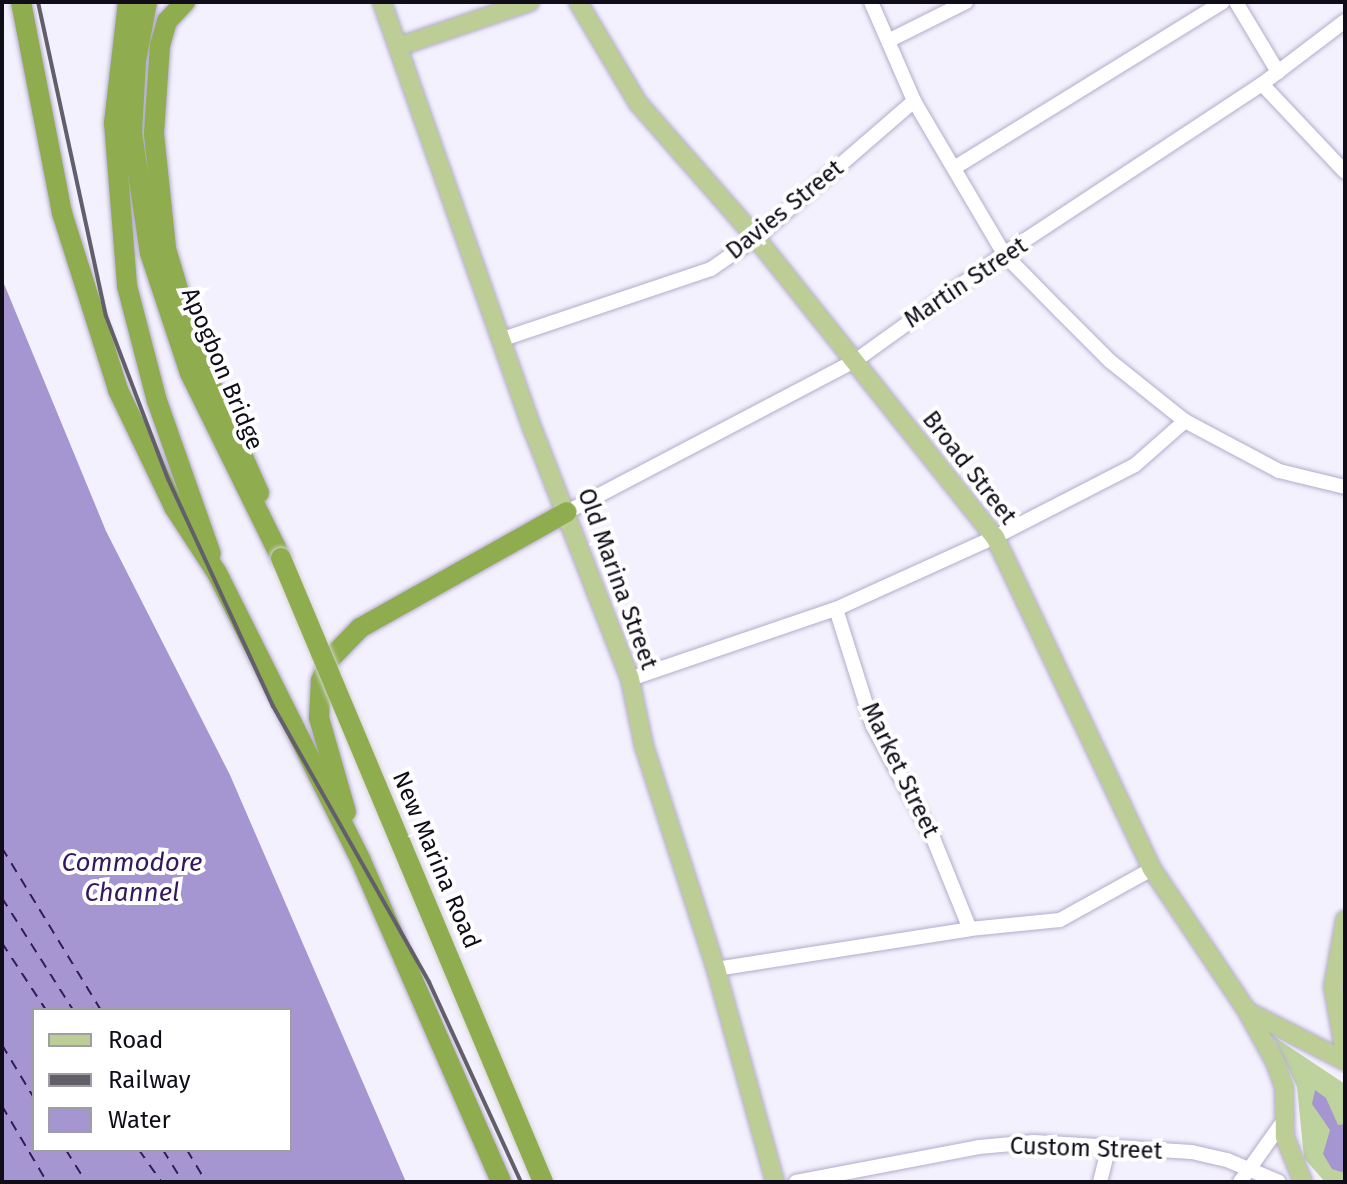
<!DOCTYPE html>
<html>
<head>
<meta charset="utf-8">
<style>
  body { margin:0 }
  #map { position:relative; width:1347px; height:1184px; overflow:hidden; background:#f4f1fe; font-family:"Fira Sans",sans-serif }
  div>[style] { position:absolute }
  .green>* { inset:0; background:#bed29d }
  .water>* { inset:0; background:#a595d0 }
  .ferry>* { height:2px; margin-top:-1px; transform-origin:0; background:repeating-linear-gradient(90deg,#33185d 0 10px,transparent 0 18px) }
  .roads { filter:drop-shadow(0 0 2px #b3acca) drop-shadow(0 0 2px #b3acca) }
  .minor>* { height:14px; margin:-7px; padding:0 7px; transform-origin:7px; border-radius:7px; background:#fff }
  .major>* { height:18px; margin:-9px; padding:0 9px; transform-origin:9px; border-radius:9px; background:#bcce95 }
  .highway>* { height:20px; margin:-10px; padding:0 10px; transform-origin:10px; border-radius:10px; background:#8fad4f }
  .rail>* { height:4px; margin:-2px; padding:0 2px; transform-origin:2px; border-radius:2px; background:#625f6b }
  .bridges { filter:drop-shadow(0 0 2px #d4d3d5) drop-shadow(0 0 2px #d4d3d5) }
  .highway-bridge>* { height:20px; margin:-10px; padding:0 10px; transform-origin:10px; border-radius:10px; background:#8fad4f }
  span { translate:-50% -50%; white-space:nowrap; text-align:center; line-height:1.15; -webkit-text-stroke:8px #fff; paint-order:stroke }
  .street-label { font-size:24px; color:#100d18 }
  .water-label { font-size:26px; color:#33185d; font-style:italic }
  .frame { position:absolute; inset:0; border:4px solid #100d18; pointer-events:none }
  .legend { position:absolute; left:32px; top:1008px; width:260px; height:144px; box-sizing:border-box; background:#fff; border:2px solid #9f9ea3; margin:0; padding:10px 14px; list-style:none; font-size:24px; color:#100d18 }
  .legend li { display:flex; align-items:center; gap:16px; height:40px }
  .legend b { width:40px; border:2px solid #9f9ea3 }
</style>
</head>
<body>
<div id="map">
  <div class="green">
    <div style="clip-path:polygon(1273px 1036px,1345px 1084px,1345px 1182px,1325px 1182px,1304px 1158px,1297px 1087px)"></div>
  </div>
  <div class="water">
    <div style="clip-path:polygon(evenodd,2px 279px,106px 531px,230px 775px,406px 1182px,2px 1182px,2px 279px,34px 1010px,290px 1010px,290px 1150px,34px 1150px,34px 1010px)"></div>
    <div style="clip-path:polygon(1315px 1090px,1326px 1098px,1338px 1125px,1345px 1124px,1345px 1173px,1332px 1169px,1323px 1154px,1330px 1130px,1312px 1104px)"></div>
  </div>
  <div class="ferry">
    <div style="left:2px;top:848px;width:190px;rotate:58.6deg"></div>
    <div style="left:2px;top:898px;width:133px;rotate:57.6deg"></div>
    <div style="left:2px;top:943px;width:80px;rotate:56.7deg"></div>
    <div style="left:2px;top:1045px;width:62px;rotate:58.9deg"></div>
    <div style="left:2px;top:1106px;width:88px;rotate:59.4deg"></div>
    <div style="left:66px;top:1150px;width:38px;rotate:58deg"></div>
    <div style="left:139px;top:1150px;width:39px;rotate:55deg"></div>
    <div style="left:163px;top:1150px;width:38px;rotate:58deg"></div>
    <div style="left:187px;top:1150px;width:37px;rotate:59deg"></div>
  </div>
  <div class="roads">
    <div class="minor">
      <div style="left:871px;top:2px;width:108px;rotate:66.5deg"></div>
      <div style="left:914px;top:101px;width:178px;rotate:59.5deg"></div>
      <div style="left:1004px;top:254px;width:80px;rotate:45.5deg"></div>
      <div style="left:1060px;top:311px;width:71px;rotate:45deg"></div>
      <div style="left:1110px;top:361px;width:96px;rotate:38.7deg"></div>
      <div style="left:1185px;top:421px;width:106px;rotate:28deg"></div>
      <div style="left:1279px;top:471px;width:68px;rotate:13.6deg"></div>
      <div style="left:1236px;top:2px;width:82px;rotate:59deg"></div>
      <div style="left:890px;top:40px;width:85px;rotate:-26.6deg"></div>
      <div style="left:1262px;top:84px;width:121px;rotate:46.7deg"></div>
      <div style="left:954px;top:168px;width:316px;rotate:-31.7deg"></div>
      <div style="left:503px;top:339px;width:219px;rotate:-18.6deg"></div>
      <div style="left:711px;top:269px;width:55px;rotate:-34.6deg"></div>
      <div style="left:756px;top:238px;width:209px;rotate:-40.9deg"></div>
      <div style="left:567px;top:512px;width:325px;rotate:-27.7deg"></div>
      <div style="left:855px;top:361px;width:183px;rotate:-35.7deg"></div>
      <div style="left:1004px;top:254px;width:309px;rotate:-33.4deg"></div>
      <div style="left:1262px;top:84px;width:104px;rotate:-37.2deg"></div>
      <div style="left:836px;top:609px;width:123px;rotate:72.5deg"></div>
      <div style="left:873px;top:726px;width:127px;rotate:61.8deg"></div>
      <div style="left:933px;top:838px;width:98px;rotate:67.9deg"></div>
      <div style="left:630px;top:679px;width:218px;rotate:-18.8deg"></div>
      <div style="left:836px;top:609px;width:175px;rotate:-24.4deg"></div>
      <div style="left:995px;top:537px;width:157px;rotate:-27.2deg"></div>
      <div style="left:1135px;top:465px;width:67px;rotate:-41.3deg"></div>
      <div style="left:716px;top:969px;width:257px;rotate:-8.9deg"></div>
      <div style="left:970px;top:929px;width:90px;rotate:-5.7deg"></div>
      <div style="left:1060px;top:920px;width:105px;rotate:-29deg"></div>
      <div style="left:796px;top:1182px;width:186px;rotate:-10.8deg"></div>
      <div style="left:979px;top:1147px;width:55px;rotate:-5.2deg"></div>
      <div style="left:1034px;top:1142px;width:158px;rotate:3.6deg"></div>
      <div style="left:1192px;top:1152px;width:36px;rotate:13deg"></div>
      <div style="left:1227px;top:1160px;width:56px;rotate:22.9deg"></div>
      <div style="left:1100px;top:1182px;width:33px;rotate:-76deg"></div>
      <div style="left:1240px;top:1182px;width:76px;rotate:-54.6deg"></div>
    </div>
    <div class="major">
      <div style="left:382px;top:2px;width:454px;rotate:70.6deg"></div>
      <div style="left:533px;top:430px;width:267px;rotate:68.7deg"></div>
      <div style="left:630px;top:679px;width:68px;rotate:78.2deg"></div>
      <div style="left:644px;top:746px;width:234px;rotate:72.1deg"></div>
      <div style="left:716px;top:969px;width:221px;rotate:74.5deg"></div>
      <div style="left:578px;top:2px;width:117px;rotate:59.3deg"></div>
      <div style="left:638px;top:103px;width:179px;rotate:48.8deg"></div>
      <div style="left:756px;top:238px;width:383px;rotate:51.4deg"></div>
      <div style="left:995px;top:537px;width:367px;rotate:64.7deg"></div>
      <div style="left:1152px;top:869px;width:171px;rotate:56.2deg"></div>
      <div style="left:1247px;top:1011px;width:58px;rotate:61.2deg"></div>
      <div style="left:1275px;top:1062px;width:27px;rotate:70deg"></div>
      <div style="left:1284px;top:1087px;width:50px;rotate:88.9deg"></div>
      <div style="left:1285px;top:1137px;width:48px;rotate:68.2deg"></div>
      <div style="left:400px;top:46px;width:137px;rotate:-18.7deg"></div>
      <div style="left:1345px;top:920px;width:68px;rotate:100.2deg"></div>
      <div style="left:1333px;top:987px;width:68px;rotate:79.8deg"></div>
      <div style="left:1247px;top:1011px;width:110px;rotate:27deg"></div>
    </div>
    <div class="highway">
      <div style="left:21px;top:2px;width:215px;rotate:79deg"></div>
      <div style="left:62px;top:213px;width:186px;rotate:72.4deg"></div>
      <div style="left:118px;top:390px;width:130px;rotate:64.4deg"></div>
      <div style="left:174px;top:507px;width:79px;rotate:56.9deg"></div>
      <div style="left:217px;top:573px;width:322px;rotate:63.4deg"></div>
      <div style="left:361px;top:861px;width:350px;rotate:66.4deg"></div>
      <div style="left:128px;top:2px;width:122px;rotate:96.6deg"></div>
      <div style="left:114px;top:123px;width:164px;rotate:85.4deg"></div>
      <div style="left:127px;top:286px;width:119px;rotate:75.4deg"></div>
      <div style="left:157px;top:401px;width:162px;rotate:70.6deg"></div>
      <div style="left:147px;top:2px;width:60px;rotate:100.6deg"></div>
      <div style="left:136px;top:61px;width:72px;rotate:93.2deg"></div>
      <div style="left:132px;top:133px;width:121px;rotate:81.5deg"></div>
      <div style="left:150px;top:253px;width:126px;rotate:71.6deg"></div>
      <div style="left:190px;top:373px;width:206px;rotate:63.8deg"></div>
      <div style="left:185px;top:2px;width:26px;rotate:133deg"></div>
      <div style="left:167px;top:21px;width:25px;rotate:106deg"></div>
      <div style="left:160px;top:45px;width:89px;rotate:93.9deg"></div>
      <div style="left:154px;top:134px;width:116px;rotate:84deg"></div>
      <div style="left:166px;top:249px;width:112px;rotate:73.3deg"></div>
      <div style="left:198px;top:356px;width:150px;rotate:66deg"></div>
      <div style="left:346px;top:812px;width:98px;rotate:-106deg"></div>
      <div style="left:319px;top:718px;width:37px;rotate:-87deg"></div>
      <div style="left:321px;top:681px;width:22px;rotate:-69deg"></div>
      <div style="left:329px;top:660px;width:45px;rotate:-45.9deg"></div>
      <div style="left:360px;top:628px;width:237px;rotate:-29.3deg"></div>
    </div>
  </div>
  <div class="rail">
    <div style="left:38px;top:2px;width:321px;rotate:77.8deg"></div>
    <div style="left:106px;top:316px;width:174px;rotate:69.2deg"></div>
    <div style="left:168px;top:479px;width:250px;rotate:65.2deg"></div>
    <div style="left:273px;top:706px;width:317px;rotate:60.5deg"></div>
    <div style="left:429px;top:982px;width:220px;rotate:65.3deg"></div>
  </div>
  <div class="bridges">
    <div class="highway-bridge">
      <div style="left:281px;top:558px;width:677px;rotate:67.22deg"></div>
    </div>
  </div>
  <div class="street-label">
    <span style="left:785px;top:210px;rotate:-39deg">Davies Street</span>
    <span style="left:966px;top:283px;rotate:-34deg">Martin Street</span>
    <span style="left:222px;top:369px;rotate:67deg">Apogbon Bridge</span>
    <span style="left:969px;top:468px;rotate:52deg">Broad Street</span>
    <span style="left:617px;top:579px;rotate:70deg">Old Marina Street</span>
    <span style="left:900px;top:770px;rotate:64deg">Market Street</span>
    <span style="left:436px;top:860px;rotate:67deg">New Marina Road</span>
    <span style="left:1086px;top:1149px;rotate:2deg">Custom Street</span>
  </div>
  <div class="water-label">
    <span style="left:132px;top:878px">Commodore<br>Channel</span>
  </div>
  <div class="frame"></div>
  <ul class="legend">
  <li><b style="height:10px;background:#bcce95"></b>Road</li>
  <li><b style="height:10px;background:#625f6b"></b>Railway</li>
  <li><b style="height:22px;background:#a595d0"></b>Water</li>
  </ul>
</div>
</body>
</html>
